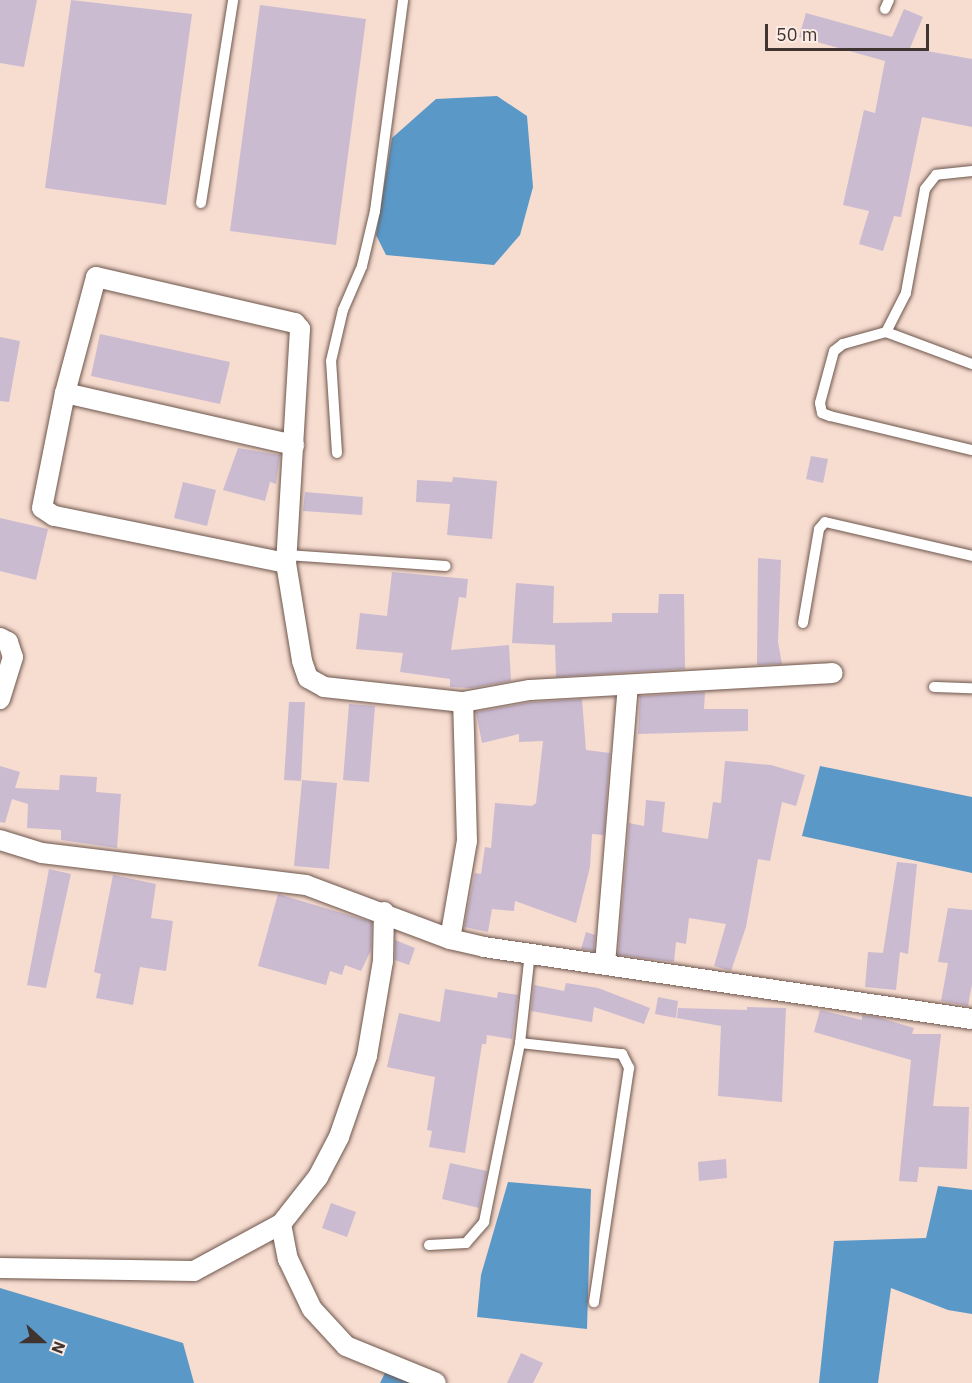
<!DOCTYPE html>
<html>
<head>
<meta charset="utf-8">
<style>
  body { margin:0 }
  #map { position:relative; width:972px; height:1383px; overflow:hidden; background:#f7dcd0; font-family:"IBM Plex Sans",sans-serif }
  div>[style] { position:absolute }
  .water>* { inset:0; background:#5a98c8 }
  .building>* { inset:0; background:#cbbbd1 }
  .roads { filter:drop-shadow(0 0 2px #6d564c) drop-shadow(0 0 2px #6d564c) }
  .lane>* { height:10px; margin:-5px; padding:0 5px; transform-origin:5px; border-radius:5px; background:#fff }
  .street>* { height:20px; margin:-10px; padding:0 10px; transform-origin:10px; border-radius:10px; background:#fff }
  span { translate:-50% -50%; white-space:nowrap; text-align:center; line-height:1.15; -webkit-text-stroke:4.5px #fcece5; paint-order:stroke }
  .north { position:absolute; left:12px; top:1311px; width:60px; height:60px; -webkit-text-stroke:4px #fcece5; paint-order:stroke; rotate:111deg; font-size:16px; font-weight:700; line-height:24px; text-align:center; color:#3f3430 }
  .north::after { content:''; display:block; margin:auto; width:21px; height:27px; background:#3f3430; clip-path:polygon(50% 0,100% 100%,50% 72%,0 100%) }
  .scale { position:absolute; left:765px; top:24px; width:164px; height:27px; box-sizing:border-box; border:3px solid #3f3430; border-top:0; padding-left:8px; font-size:18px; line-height:21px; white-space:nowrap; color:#3f3430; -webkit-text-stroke:4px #fcece5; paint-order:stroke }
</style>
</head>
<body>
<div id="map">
  <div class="water">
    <div style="clip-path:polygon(497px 96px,527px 116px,533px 187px,520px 235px,494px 265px,386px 255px,376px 235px,392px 138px,436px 99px)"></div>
    <div style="clip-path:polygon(820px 766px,972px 797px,972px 873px,802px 836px)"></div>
    <div style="clip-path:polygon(508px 1182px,591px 1189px,587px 1329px,477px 1317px,481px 1275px)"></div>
    <div style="clip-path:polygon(938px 1186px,972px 1190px,972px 1314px,948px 1310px,891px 1288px,878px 1383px,819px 1383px,834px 1241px,926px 1238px)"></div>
    <div style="clip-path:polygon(0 1288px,183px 1343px,194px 1383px,0 1383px)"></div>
    <div style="clip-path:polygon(386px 1371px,410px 1383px,380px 1383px)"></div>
  </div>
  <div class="building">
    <div style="clip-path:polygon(0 0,37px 0,24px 67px,0 63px)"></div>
    <div style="clip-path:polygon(71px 0,192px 14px,166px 205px,45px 188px)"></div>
    <div style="clip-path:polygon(260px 5px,366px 19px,336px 245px,230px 231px)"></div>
    <div style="clip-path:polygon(904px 9px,923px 17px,910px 48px,972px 59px,972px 127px,922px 117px,901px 217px,894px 216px,883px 251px,859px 244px,869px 211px,843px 205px,864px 110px,875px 113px,885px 61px,799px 37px,806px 13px,892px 37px)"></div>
    <div style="clip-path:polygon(100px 334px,230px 362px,220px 404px,91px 376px)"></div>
    <div style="clip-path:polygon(0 337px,20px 341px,9px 402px,0 401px)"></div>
    <div style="clip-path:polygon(238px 448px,280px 455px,276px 484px,270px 482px,265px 501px,223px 490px)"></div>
    <div style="clip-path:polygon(811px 456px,828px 459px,823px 483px,806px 479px)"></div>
    <div style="clip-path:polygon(453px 477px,497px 481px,492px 539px,447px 535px,450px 504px,416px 502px,417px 480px,452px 482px)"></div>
    <div style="clip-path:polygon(183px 482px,216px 490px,207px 526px,174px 518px)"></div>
    <div style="clip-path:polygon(305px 492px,363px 497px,362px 515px,303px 511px)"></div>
    <div style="clip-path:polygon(0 518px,48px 529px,36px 580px,0 571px)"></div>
    <div style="clip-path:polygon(758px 558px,781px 560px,778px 642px,782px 664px,757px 665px)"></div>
    <div style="clip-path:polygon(392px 572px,468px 579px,466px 598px,459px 597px,451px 650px,509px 645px,511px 681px,471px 688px,450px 687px,450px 679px,400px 672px,403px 653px,356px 649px,360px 613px,387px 616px)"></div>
    <div style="clip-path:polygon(516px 583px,554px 586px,553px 623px,612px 622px,612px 613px,658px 613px,659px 594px,684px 594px,685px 669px,556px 677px,555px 645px,512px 643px)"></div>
    <div style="clip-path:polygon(705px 692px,704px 709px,748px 709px,748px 731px,638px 734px,640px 696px)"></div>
    <div style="clip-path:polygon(582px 699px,586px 750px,610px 753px,604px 835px,592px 834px,590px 867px,576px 923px,515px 901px,514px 911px,492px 909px,488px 932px,464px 927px,475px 873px,481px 874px,485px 847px,491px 848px,495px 803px,532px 806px,536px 803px,543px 741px,519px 742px,519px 734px,482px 743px,476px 712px,531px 702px)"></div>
    <div style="clip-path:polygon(289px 702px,305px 702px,301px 781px,284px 780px)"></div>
    <div style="clip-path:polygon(349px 704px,375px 706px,369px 782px,343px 780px)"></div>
    <div style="clip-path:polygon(725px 761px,771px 765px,805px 775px,796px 806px,782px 802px,770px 861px,758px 859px,746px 927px,731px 971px,714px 966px,726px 924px,689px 918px,686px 944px,676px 942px,674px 962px,618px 955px,629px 823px,644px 826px,646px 800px,665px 802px,662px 832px,708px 839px,713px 802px,721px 803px)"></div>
    <div style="clip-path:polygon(0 766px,20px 772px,15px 788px,59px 790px,60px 775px,97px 777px,96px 792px,121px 794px,117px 848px,61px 840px,61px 830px,27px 828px,28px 804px,12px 799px,5px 823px,0 822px)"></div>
    <div style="clip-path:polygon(302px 780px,337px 783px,329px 869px,294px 866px)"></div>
    <div style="clip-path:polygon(897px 862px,917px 864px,908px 954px,900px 952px,896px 990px,865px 987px,868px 952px,883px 953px)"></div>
    <div style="clip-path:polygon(49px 869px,71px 874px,46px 988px,27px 985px)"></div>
    <div style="clip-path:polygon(113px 875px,156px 884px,151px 918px,173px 921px,166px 971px,140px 967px,133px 1005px,96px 998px,101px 974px,94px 972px)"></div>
    <div style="clip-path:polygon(278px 894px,372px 922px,371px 950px,361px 971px,345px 965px,342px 975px,330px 971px,326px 985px,258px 966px)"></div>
    <div style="clip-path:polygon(948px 908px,972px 910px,972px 984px,968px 1006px,941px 1001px,948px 963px,938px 962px)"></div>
    <div style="clip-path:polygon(586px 932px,595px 935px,594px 951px,581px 949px)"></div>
    <div style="clip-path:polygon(395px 940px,415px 948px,409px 965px,395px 960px)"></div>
    <div style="clip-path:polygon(566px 983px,598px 988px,650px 1008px,644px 1024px,594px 1007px,592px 1022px,531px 1011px,534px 985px,564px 991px)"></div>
    <div style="clip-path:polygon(445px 989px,497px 998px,498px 992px,518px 995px,512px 1039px,487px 1035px,486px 1044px,482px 1044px,465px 1153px,429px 1147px,432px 1131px,427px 1130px,435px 1077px,387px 1067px,399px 1013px,440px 1022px)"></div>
    <div style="clip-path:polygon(658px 997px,678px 1001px,676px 1018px,655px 1014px)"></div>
    <div style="clip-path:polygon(747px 1007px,786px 1008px,782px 1102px,718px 1096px,721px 1026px,677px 1018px,678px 1008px,747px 1010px)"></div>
    <div style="clip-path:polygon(820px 1010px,862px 1020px,862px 1015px,877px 1017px,914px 1028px,912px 1034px,941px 1034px,933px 1106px,969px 1107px,967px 1169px,919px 1167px,917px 1182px,899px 1181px,911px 1060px,814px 1032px)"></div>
    <div style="clip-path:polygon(726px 1159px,727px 1178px,699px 1181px,698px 1162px)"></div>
    <div style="clip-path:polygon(450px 1163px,487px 1171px,479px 1208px,442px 1199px)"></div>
    <div style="clip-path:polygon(331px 1203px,356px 1212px,347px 1237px,322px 1228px)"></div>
    <div style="clip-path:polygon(521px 1353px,543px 1363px,533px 1383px,507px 1383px)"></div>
  </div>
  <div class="roads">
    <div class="lane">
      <div style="left:885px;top:9px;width:10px;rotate:-66deg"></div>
      <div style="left:972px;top:171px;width:36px;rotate:174deg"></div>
      <div style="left:936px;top:175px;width:18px;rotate:128deg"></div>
      <div style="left:925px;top:189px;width:106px;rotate:100.4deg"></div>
      <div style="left:906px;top:293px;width:44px;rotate:117.1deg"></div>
      <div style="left:886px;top:332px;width:45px;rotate:164.4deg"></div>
      <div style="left:843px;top:344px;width:11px;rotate:142deg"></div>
      <div style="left:834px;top:351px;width:54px;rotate:105.1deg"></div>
      <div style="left:820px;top:403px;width:10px;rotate:79deg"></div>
      <div style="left:822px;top:413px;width:9px;rotate:21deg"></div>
      <div style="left:830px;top:416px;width:146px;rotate:13.5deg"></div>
      <div style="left:201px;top:203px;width:206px;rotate:-81deg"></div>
      <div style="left:886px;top:332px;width:92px;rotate:20.4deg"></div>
      <div style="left:337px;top:453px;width:92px;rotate:-93.7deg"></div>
      <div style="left:331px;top:361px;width:52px;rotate:-76.8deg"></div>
      <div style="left:343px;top:310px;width:48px;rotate:-66.6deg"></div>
      <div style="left:362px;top:266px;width:57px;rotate:-76.7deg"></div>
      <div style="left:375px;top:211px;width:213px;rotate:-82.4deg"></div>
      <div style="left:287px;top:555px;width:159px;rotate:4deg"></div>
      <div style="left:803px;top:623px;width:95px;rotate:-80.3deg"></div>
      <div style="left:819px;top:529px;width:9px;rotate:-49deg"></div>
      <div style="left:825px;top:522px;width:151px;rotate:13deg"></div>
      <div style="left:934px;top:687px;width:38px;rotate:2deg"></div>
      <div style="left:520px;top:1043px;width:103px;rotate:6.2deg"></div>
      <div style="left:622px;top:1054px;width:16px;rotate:63deg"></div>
      <div style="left:629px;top:1068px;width:237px;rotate:98.5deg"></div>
      <div style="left:429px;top:1245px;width:37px;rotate:-3deg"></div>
      <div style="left:466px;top:1243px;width:28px;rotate:-49deg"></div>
      <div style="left:484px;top:1222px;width:183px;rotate:-78.6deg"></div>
      <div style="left:520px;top:1043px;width:91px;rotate:-83.7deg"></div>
    </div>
    <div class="street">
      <div style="left:65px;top:393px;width:235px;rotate:12.8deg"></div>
      <div style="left:286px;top:563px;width:237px;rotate:-168.5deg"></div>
      <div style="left:54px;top:516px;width:14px;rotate:-146deg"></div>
      <div style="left:42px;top:508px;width:117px;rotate:-78.7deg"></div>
      <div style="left:65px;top:393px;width:120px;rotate:-75deg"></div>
      <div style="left:96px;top:277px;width:204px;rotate:13deg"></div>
      <div style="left:295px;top:323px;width:8px;rotate:50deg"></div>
      <div style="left:300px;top:329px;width:234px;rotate:93.4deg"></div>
      <div style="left:286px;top:563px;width:99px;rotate:80.7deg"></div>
      <div style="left:302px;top:661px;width:18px;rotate:71deg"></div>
      <div style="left:308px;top:678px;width:18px;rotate:29deg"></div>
      <div style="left:324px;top:687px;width:140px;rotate:6.2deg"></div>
      <div style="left:463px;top:702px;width:68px;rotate:-10.2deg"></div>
      <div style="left:530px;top:690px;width:303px;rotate:-3.2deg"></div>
      <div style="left:0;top:638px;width:9px;rotate:27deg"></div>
      <div style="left:8px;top:642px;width:16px;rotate:72deg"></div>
      <div style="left:13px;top:657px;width:44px;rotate:107.2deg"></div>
      <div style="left:0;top:840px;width:44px;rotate:17.2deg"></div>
      <div style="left:42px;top:853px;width:266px;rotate:6.9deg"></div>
      <div style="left:306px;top:885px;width:154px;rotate:20.6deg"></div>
      <div style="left:450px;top:939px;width:35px;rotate:13deg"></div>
      <div style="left:484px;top:947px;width:493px;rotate:8.4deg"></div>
      <div style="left:384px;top:912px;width:49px;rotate:91.2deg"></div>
      <div style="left:383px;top:961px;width:96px;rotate:99.6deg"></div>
      <div style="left:367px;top:1056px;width:86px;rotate:109.1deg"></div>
      <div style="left:339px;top:1137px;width:45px;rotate:117.7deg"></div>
      <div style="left:318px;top:1177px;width:60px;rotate:128.2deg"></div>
      <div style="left:281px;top:1224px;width:36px;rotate:79deg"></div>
      <div style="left:288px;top:1259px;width:55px;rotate:64.4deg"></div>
      <div style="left:312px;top:1309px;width:50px;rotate:47.4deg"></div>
      <div style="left:346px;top:1346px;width:97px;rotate:22.3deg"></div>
      <div style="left:450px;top:939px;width:99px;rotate:-80.2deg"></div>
      <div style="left:467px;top:841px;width:139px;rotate:-91.6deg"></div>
      <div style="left:605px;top:964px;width:279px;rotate:-85.3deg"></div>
      <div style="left:0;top:1268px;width:194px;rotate:0.9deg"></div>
      <div style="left:194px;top:1271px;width:99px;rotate:-28.4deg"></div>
    </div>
  </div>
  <div class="north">N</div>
  <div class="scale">50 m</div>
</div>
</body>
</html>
